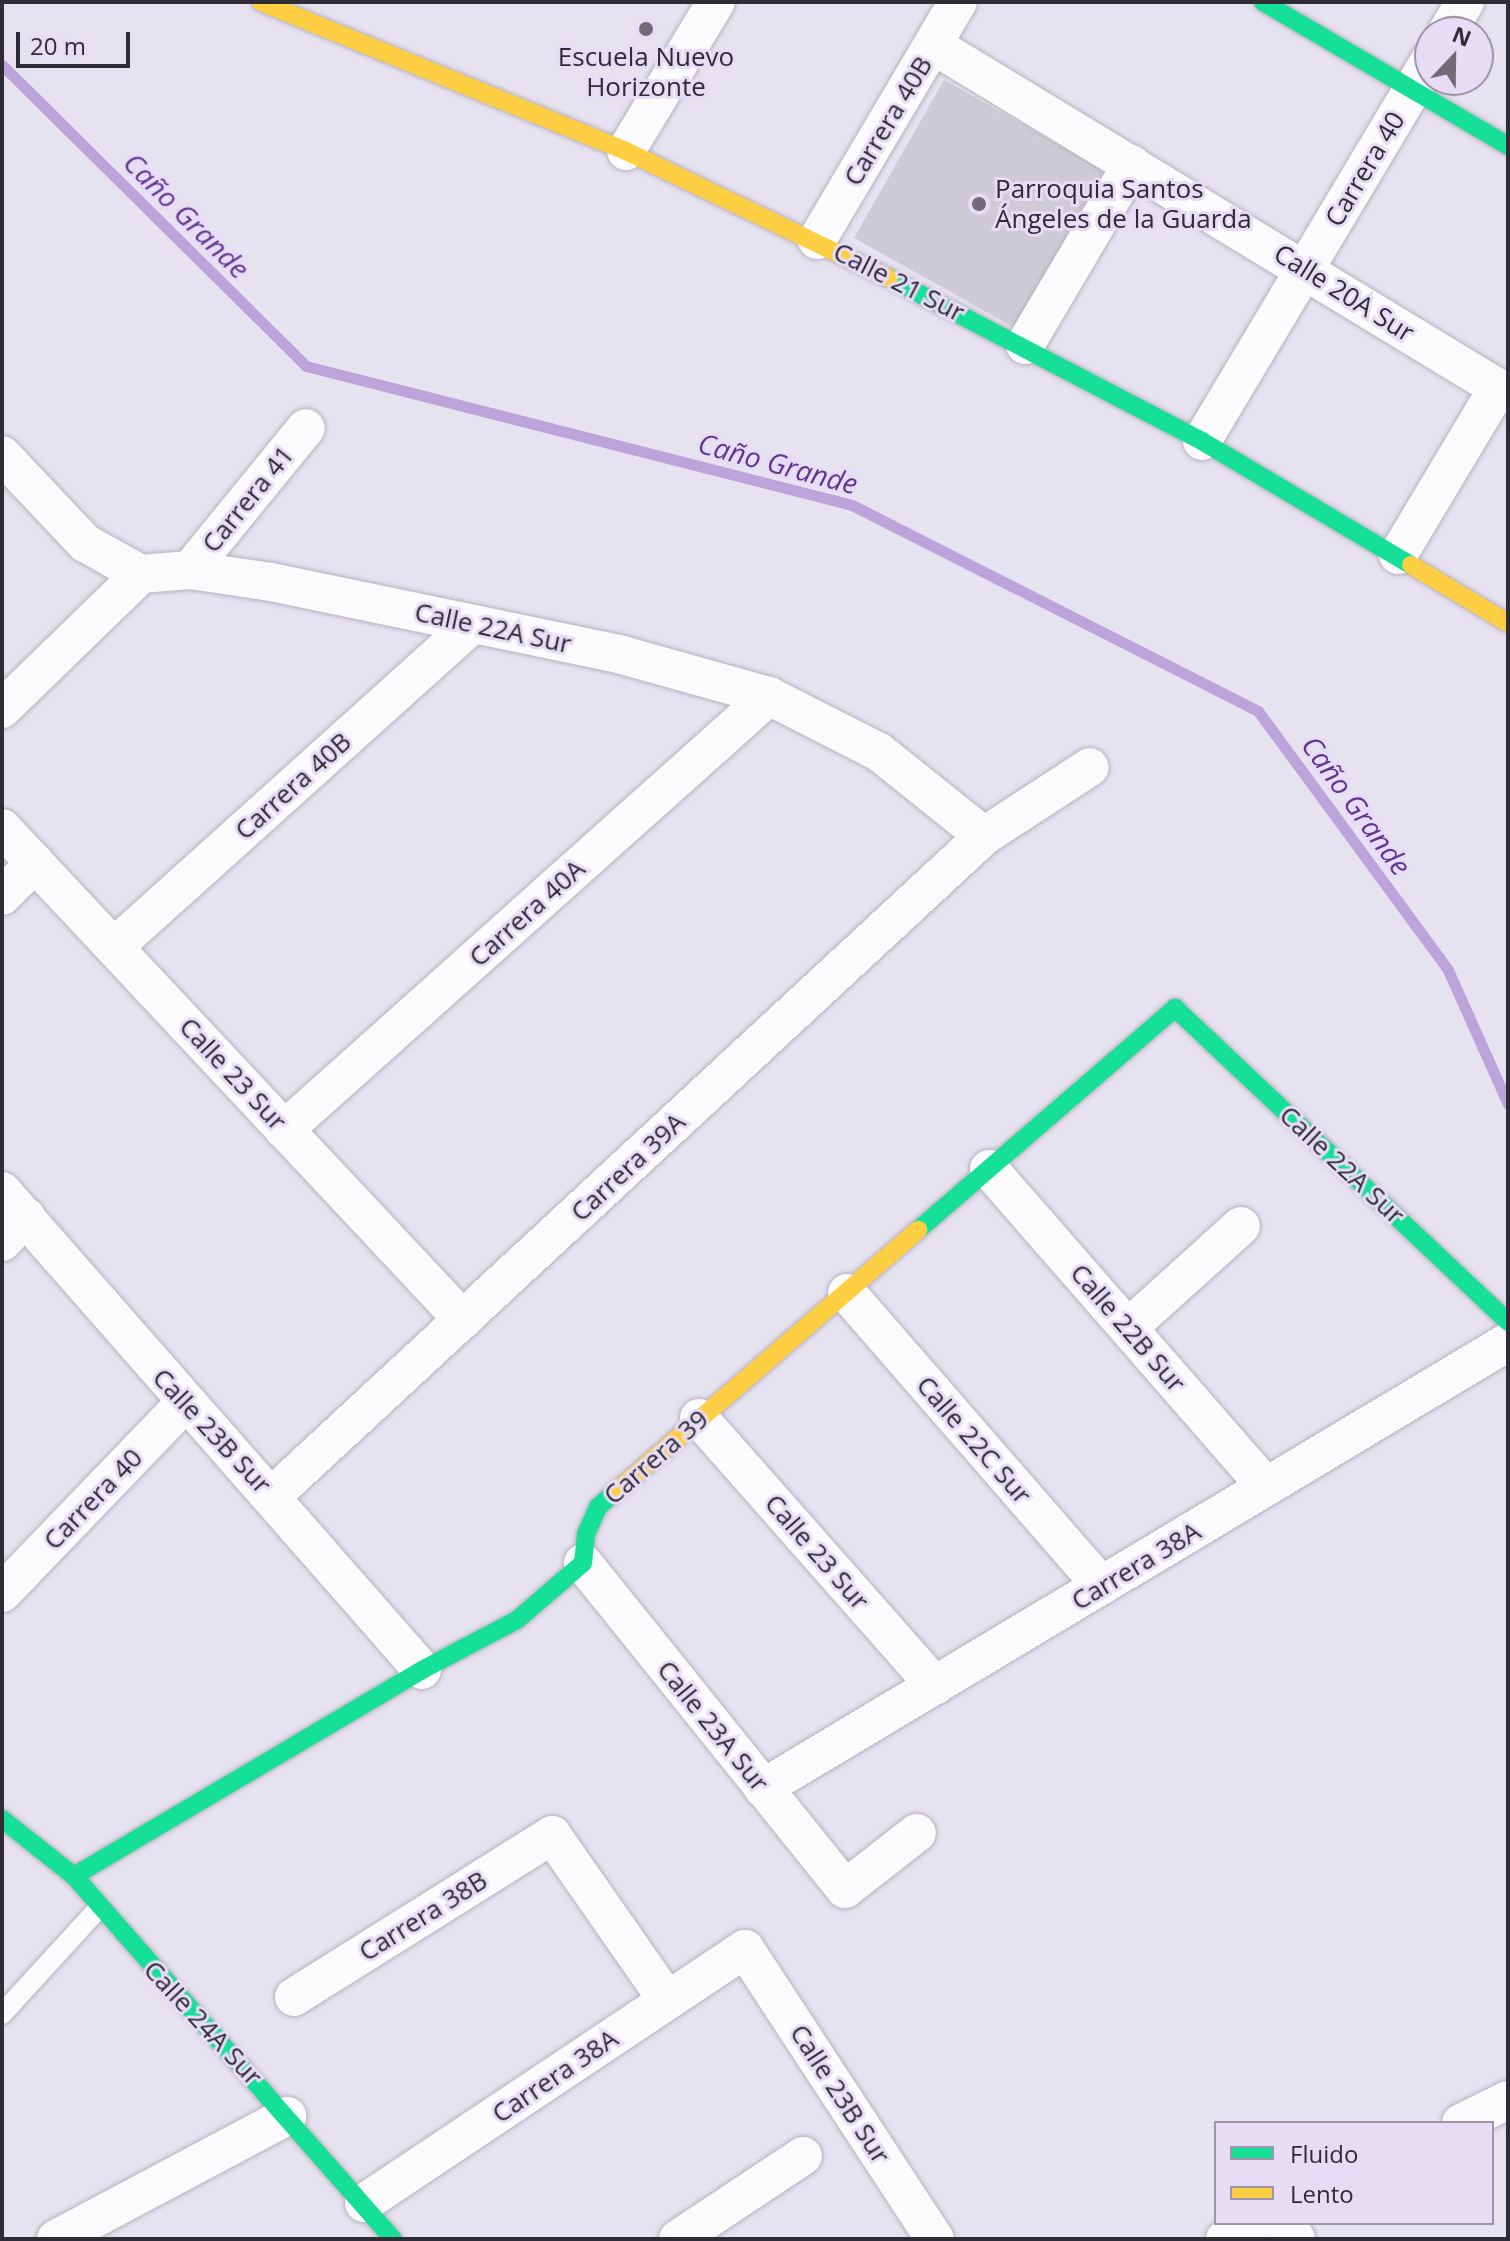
<!DOCTYPE html>
<html>
<head>
<meta charset="utf-8">
<style>
  body { margin:0 }
  #map { position:relative; width:1510px; height:2241px; overflow:hidden; background:#e7e2f0; font-family:"Open Sans",sans-serif }
  div>[style] { position:absolute }
  .stream>* { height:11px; margin:-5.5px; padding:0 5.5px; transform-origin:5.5px; border-radius:5.5px; background:#bca3da }
  .building>* { inset:0; background:#cfcbd6 }
  .roads { filter:drop-shadow(0 0 2px #b6b2bd) drop-shadow(0 0 2px #b6b2bd) }
  .lane>* { height:20px; margin:-10px; padding:0 10px; transform-origin:10px; border-radius:10px; background:#fbfbfd }
  .street>* { height:38px; margin:-19px; padding:0 19px; transform-origin:19px; border-radius:19px; background:#fbfbfd }
  .fast>* { height:18px; margin:-9px; padding:0 9px; transform-origin:9px; border-radius:9px; background:#16e098 }
  .slow>* { height:18px; margin:-9px; padding:0 9px; transform-origin:9px; border-radius:9px; background:#ffcf43 }
  .dots>* { width:22px; height:22px; translate:-50% -50%; box-sizing:border-box; border:4px solid #e6dcf6; border-radius:50% }
  span { translate:-50% -50%; white-space:nowrap; text-align:center; line-height:1.15; -webkit-text-stroke:6px #e6dcf6; paint-order:stroke }
  .poi-label { font-size:26px; color:#302c36 }
  .left { translate:0 -50%; text-align:left }
  .street-label { font-size:26px; color:#302c36 }
  .water-label { font-size:28px; color:#61368c; font-style:italic }
  .frame { position:absolute; inset:0; border:4px solid #302c36; pointer-events:none }
  .legend { position:absolute; left:1214px; top:2121px; width:280px; height:104px; box-sizing:border-box; background:#e6dcf6; border:2px solid #9d96a9; margin:0; padding:10px 14px; list-style:none; font-size:24px; color:#302c36 }
  .legend li { display:flex; align-items:center; gap:16px; height:40px }
  .legend b { width:40px; border:2px solid #9d96a9 }
  .north { position:absolute; left:1414px; top:16px; width:80px; height:80px; box-sizing:border-box; background:#e6dcf6; border:2px solid #9d96a9; border-radius:50%; rotate:22deg; font-size:22px; font-weight:700; line-height:32px; text-align:center; color:#302c36 }
  .north::after { content:''; display:block; margin:auto; width:28px; height:36px; background:#706c77; clip-path:polygon(50% 0,100% 100%,50% 72%,0 100%) }
  .scale { position:absolute; left:16px; top:32px; width:114px; height:36px; box-sizing:border-box; border:4px solid #302c36; border-top:0; padding-left:10px; font-size:24px; line-height:28px; white-space:nowrap; color:#302c36; -webkit-text-stroke:6px #e6dcf6; paint-order:stroke }
</style>
</head>
<body>
<div id="map">
  <div class="stream">
    <div style="left:2px;top:65px;width:428px;rotate:44.7deg"></div>
    <div style="left:306px;top:366px;width:563px;rotate:14.28deg"></div>
    <div style="left:852px;top:505px;width:455px;rotate:26.9deg"></div>
    <div style="left:1258px;top:711px;width:321px;rotate:53.7deg"></div>
    <div style="left:1448px;top:970px;width:147px;rotate:65.9deg"></div>
  </div>
  <div class="building">
    <div style="clip-path:polygon(944px 80px,1104px 170px,1015px 328px,854px 238px)"></div>
  </div>
  <div class="roads">
    <div class="lane">
      <div style="left:2px;top:2014px;width:142px;rotate:-47.6deg"></div>
    </div>
    <div class="street">
      <div style="left:1447px;top:32px;width:35px;rotate:-59deg"></div>
      <div style="left:933px;top:45px;width:673px;rotate:31.26deg"></div>
      <div style="left:626px;top:151px;width:174px;rotate:-58.9deg"></div>
      <div style="left:817px;top:240px;width:277px;rotate:-59.4deg"></div>
      <div style="left:1025px;top:345px;width:210px;rotate:-59.4deg"></div>
      <div style="left:1202px;top:441px;width:444px;rotate:-59.1deg"></div>
      <div style="left:2px;top:455px;width:121px;rotate:46.7deg"></div>
      <div style="left:85px;top:543px;width:64px;rotate:29deg"></div>
      <div style="left:141px;top:574px;width:49px;rotate:-4.7deg"></div>
      <div style="left:190px;top:570px;width:82px;rotate:8.4deg"></div>
      <div style="left:271px;top:582px;width:359px;rotate:11.7deg"></div>
      <div style="left:622px;top:655px;width:153px;rotate:15.6deg"></div>
      <div style="left:769px;top:696px;width:123px;rotate:27deg"></div>
      <div style="left:879px;top:752px;width:134px;rotate:38.7deg"></div>
      <div style="left:1398px;top:555px;width:195px;rotate:-59.1deg"></div>
      <div style="left:190px;top:570px;width:183px;rotate:-50.8deg"></div>
      <div style="left:2px;top:709px;width:194px;rotate:-44.2deg"></div>
      <div style="left:2px;top:828px;width:674px;rotate:46.86deg"></div>
      <div style="left:2px;top:896px;width:47px;rotate:-45deg"></div>
      <div style="left:114px;top:947px;width:483px;rotate:-42deg"></div>
      <div style="left:284px;top:1130px;width:651px;rotate:-41.82deg"></div>
      <div style="left:989px;top:1169px;width:422px;rotate:48.9deg"></div>
      <div style="left:2px;top:1191px;width:637px;rotate:48.75deg"></div>
      <div style="left:2px;top:1242px;width:35px;rotate:-46deg"></div>
      <div style="left:847px;top:1293px;width:388px;rotate:49deg"></div>
      <div style="left:1128px;top:1328px;width:152px;rotate:-42.1deg"></div>
      <div style="left:699px;top:1418px;width:357px;rotate:48.6deg"></div>
      <div style="left:272px;top:1496px;width:971px;rotate:-42.83deg"></div>
      <div style="left:984px;top:836px;width:126px;rotate:-33.1deg"></div>
      <div style="left:583px;top:1563px;width:418px;rotate:51.2deg"></div>
      <div style="left:845px;top:1889px;width:91px;rotate:-37.9deg"></div>
      <div style="left:2px;top:1593px;width:262px;rotate:-46.1deg"></div>
      <div style="left:763px;top:1788px;width:868px;rotate:-30.91deg"></div>
      <div style="left:294px;top:1997px;width:305px;rotate:-32.1deg"></div>
      <div style="left:552px;top:1835px;width:201px;rotate:55.1deg"></div>
      <div style="left:1461px;top:2123px;width:52px;rotate:-26.1deg"></div>
      <div style="left:364px;top:2203px;width:458px;rotate:-33.7deg"></div>
      <div style="left:745px;top:1949px;width:347px;rotate:56.8deg"></div>
      <div style="left:1284px;top:2223px;width:20px;rotate:53deg"></div>
      <div style="left:56px;top:2239px;width:262px;rotate:-28deg"></div>
      <div style="left:678px;top:2239px;width:150px;rotate:-33.6deg"></div>
      <div style="left:1225px;top:2239px;width:36px;rotate:-27deg"></div>
    </div>
    <div class="fast">
      <div style="left:1263px;top:2px;width:284px;rotate:30.4deg"></div>
      <div style="left:889px;top:278px;width:353px;rotate:27.5deg"></div>
      <div style="left:1202px;top:441px;width:243px;rotate:30.7deg"></div>
      <div style="left:918px;top:1230px;width:340px;rotate:-40.8deg"></div>
      <div style="left:1175px;top:1008px;width:458px;rotate:43.3deg"></div>
      <div style="left:2px;top:1819px;width:92px;rotate:38.4deg"></div>
      <div style="left:74px;top:1876px;width:483px;rotate:48.7deg"></div>
      <div style="left:74px;top:1876px;width:404px;rotate:-30.6deg"></div>
      <div style="left:422px;top:1670px;width:107px;rotate:-27.8deg"></div>
      <div style="left:517px;top:1620px;width:87px;rotate:-40.8deg"></div>
      <div style="left:583px;top:1563px;width:29px;rotate:-84deg"></div>
      <div style="left:586px;top:1534px;width:30px;rotate:-66deg"></div>
      <div style="left:598px;top:1507px;width:28px;rotate:-41deg"></div>
    </div>
    <div class="slow">
      <div style="left:261px;top:2px;width:394px;rotate:22.2deg"></div>
      <div style="left:626px;top:151px;width:292px;rotate:25.8deg"></div>
      <div style="left:1411px;top:565px;width:113px;rotate:30.9deg"></div>
      <div style="left:619px;top:1489px;width:396px;rotate:-40.9deg"></div>
    </div>
  </div>
  <div class="dots">
    <div style="left:646px;top:29px;background:#706c77"></div>
    <div style="left:979px;top:204px;background:#706c77"></div>
  </div>
  <div class="poi-label">
    <span style="left:646px;top:72px">Escuela Nuevo<br>Horizonte</span>
    <span class="left" style="left:995px;top:204px">Parroquia Santos<br>Ángeles de la Guarda</span>
  </div>
  <div class="street-label">
    <span style="left:888px;top:121px;rotate:-59deg">Carrera 40B</span>
    <span style="left:1365px;top:169px;rotate:-59deg">Carrera 40</span>
    <span style="left:899px;top:282px;rotate:27deg">Calle 21 Sur</span>
    <span style="left:1344px;top:293px;rotate:32deg">Calle 20A Sur</span>
    <span style="left:248px;top:499px;rotate:-51deg">Carrera 41</span>
    <span style="left:493px;top:628px;rotate:12deg">Calle 22A Sur</span>
    <span style="left:293px;top:786px;rotate:-42deg">Carrera 40B</span>
    <span style="left:527px;top:913px;rotate:-42deg">Carrera 40A</span>
    <span style="left:233px;top:1074px;rotate:47deg">Calle 23 Sur</span>
    <span style="left:1342px;top:1165px;rotate:43deg">Calle 22A Sur</span>
    <span style="left:628px;top:1167px;rotate:-43deg">Carrera 39A</span>
    <span style="left:1128px;top:1328px;rotate:49deg">Calle 22B Sur</span>
    <span style="left:212px;top:1431px;rotate:47deg">Calle 23B Sur</span>
    <span style="left:974px;top:1440px;rotate:49deg">Calle 22C Sur</span>
    <span style="left:656px;top:1457px;rotate:-41deg">Carrera 39</span>
    <span style="left:93px;top:1499px;rotate:-46deg">Carrera 40</span>
    <span style="left:817px;top:1552px;rotate:49deg">Calle 23 Sur</span>
    <span style="left:1136px;top:1566px;rotate:-31deg">Carrera 38A</span>
    <span style="left:713px;top:1726px;rotate:51deg">Calle 23A Sur</span>
    <span style="left:423px;top:1916px;rotate:-32deg">Carrera 38B</span>
    <span style="left:203px;top:2023px;rotate:47deg">Calle 24A Sur</span>
    <span style="left:555px;top:2076px;rotate:-34deg">Carrera 38A</span>
    <span style="left:840px;top:2094px;rotate:57deg">Calle 23B Sur</span>
  </div>
  <div class="water-label">
    <span style="left:187px;top:215px;rotate:45deg">Caño Grande</span>
    <span style="left:778px;top:463px;rotate:15deg">Caño Grande</span>
    <span style="left:1357px;top:805px;rotate:54deg">Caño Grande</span>
  </div>
  <div class="frame"></div>
  <ul class="legend">
  <li><b style="height:10px;background:#16e098"></b>Fluido</li>
  <li><b style="height:10px;background:#ffcf43"></b>Lento</li>
  </ul>
  <div class="north">N</div>
  <div class="scale">20 m</div>
</div>
</body>
</html>
